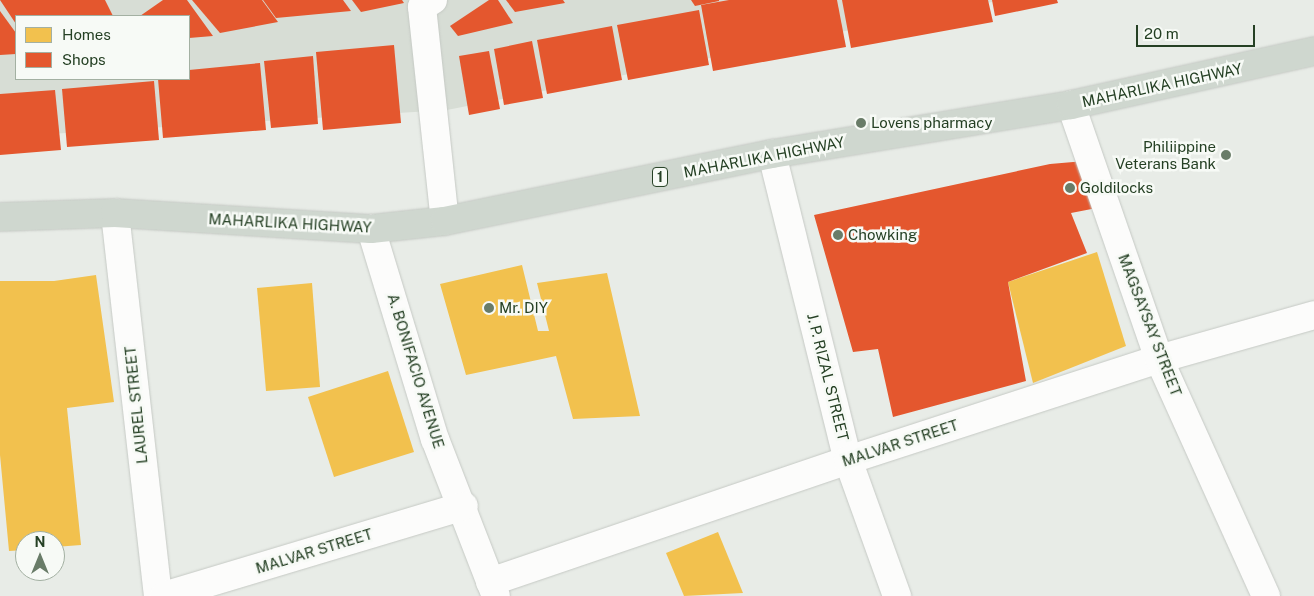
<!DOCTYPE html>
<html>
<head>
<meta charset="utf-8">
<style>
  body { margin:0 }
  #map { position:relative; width:1314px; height:596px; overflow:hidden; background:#e8ece7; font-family:"Public Sans",sans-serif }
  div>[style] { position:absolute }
  .built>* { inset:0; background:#d7ddd5 }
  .homes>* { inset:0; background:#f2c14e }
  .shops>* { inset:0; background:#e4572e }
  .roads { filter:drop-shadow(0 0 1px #c5c9c4) drop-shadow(0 0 1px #c5c9c4) }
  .minor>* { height:28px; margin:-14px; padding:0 14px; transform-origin:14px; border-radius:14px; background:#fcfcfb }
  .major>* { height:28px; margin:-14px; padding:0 14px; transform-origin:14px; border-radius:14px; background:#cfd7cf }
  .dots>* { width:14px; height:14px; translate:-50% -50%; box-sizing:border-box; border:2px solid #f7faf6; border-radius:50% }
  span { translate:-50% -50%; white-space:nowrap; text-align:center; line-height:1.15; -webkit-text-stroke:5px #f7faf6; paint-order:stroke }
  .shield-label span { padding:1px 4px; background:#f7faf6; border:1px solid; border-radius:4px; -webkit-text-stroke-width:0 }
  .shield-label { font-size:14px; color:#254024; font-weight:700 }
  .street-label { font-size:15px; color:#254024 }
  .poi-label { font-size:15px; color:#254024 }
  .left { translate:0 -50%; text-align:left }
  .right { translate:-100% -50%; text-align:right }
  .legend { position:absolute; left:15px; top:15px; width:175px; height:65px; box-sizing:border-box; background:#f7faf6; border:1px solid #a3b0a2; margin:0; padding:6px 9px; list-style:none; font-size:15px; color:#254024 }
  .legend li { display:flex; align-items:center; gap:10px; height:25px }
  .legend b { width:25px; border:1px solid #a3b0a2 }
  .north { position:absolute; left:15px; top:531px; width:50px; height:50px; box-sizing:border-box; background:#f7faf6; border:1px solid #a3b0a2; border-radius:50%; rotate:0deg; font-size:14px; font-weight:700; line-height:20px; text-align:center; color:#254024 }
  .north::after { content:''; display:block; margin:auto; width:18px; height:22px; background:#697c68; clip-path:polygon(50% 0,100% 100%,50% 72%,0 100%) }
  .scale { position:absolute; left:1136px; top:25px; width:119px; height:22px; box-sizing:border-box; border:2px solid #254024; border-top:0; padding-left:6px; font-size:15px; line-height:18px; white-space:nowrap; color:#254024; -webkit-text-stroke:4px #f7faf6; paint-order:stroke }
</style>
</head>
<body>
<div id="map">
  <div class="built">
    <div style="clip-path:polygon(evenodd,0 0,1002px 0,447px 110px,0 137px,0 0,16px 16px,189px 16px,189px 79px,16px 79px,16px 16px)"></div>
  </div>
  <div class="homes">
    <div style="clip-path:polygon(1097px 252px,1126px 346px,1033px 383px,1008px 282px)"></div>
    <div style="clip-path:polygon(522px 265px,538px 331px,549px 331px,537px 283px,607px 273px,640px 416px,573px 419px,556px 356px,466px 375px,440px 284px)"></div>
    <div style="clip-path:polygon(96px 275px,114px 402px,67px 408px,81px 545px,55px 547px,55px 541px,25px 541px,25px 550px,9px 551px,0 455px,0 281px,54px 281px)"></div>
    <div style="clip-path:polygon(312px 283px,320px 387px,266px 391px,257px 288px)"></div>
    <div style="clip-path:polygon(388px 371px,414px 452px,334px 477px,308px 397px)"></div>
    <div style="clip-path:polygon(718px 532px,743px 593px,684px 596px,666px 553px)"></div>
  </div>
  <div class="shops">
    <div style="clip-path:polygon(0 0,105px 0,113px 16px,16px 16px,16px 24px)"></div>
    <div style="clip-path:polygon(163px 0,187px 0,213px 36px,189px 38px,189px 16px,140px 16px)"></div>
    <div style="clip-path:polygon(192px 0,262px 0,278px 22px,220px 33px)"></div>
    <div style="clip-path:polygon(263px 0,343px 0,351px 11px,276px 18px)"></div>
    <div style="clip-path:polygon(352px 0,402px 0,404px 3px,361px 12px)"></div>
    <div style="clip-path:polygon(489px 0,498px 0,513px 23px,458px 36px,450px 26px)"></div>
    <div style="clip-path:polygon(506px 0,563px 0,565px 3px,515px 12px)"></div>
    <div style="clip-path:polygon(691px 0,719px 0,719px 1px,695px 6px)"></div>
    <div style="clip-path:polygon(729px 0,837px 0,846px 47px,713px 71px,701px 5px)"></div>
    <div style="clip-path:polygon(842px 0,988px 0,993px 22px,851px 48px)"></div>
    <div style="clip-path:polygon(992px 0,1057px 0,1058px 3px,995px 16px)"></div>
    <div style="clip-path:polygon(699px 10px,709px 65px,628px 80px,617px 25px)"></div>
    <div style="clip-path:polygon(0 11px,16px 33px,16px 54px,0 55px)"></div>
    <div style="clip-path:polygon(612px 26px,622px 80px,547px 94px,537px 40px)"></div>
    <div style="clip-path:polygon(532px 41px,543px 98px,504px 105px,494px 49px)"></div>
    <div style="clip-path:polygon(394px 45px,401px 123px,323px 130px,316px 52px)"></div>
    <div style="clip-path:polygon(489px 51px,500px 109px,469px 115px,459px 56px)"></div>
    <div style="clip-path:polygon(313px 56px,318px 124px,271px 128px,264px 61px)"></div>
    <div style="clip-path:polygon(260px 63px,266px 130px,163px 138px,158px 79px,189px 79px,189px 70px)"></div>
    <div style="clip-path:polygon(154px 81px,159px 140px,67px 147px,62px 89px)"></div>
    <div style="clip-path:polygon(55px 90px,61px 150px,0 155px,0 94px)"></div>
    <div style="clip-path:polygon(1085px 161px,1107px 206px,1071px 213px,1087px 253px,1008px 282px,1026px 381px,893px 417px,878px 349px,853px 352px,814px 215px,1050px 164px)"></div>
  </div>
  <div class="roads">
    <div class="minor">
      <div style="left:433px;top:0;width:13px;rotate:148deg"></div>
      <div style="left:422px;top:7px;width:215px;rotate:83.9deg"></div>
      <div style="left:1071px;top:105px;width:269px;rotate:70.9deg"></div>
      <div style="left:1159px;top:359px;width:260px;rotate:65.7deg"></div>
      <div style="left:772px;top:154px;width:315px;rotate:76.1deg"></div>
      <div style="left:848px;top:460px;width:145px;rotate:70.2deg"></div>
      <div style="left:115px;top:213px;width:385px;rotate:83.6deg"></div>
      <div style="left:371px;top:229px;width:220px;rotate:73.1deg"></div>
      <div style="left:435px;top:439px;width:168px;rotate:68.8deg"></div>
      <div style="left:490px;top:582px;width:378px;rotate:-18.8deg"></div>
      <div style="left:848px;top:460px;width:327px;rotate:-18deg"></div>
      <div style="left:1159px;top:359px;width:161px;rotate:-15.8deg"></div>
      <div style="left:164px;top:596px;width:313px;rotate:-16.7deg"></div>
    </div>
    <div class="major">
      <div style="left:0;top:217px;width:115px;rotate:-2deg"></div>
      <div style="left:115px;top:213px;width:256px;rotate:3.6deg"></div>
      <div style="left:371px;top:229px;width:74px;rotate:-6.2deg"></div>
      <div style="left:445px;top:221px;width:334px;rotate:-11.6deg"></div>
      <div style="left:772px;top:154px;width:303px;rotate:-9.3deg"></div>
      <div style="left:1071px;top:105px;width:249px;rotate:-12.5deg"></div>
    </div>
  </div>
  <div class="dots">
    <div style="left:861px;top:123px;background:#697c68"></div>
    <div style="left:1226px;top:155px;background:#697c68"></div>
    <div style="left:1070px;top:188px;background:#697c68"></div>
    <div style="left:838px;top:235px;background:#697c68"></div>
    <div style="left:489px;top:308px;background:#697c68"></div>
  </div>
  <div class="shield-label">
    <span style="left:660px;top:177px">1</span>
  </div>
  <div class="street-label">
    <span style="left:1162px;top:85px;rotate:-12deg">MAHARLIKA HIGHWAY</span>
    <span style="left:764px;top:157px;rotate:-11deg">MAHARLIKA HIGHWAY</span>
    <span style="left:290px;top:223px;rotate:3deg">MAHARLIKA HIGHWAY</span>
    <span style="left:1150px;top:325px;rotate:69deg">MAGSAYSAY STREET</span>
    <span style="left:416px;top:371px;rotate:73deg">A. BONIFACIO AVENUE</span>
    <span style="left:828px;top:377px;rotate:76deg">J. P. RIZAL STREET</span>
    <span style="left:136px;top:405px;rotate:-96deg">LAUREL STREET</span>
    <span style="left:900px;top:443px;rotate:-18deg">MALVAR STREET</span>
    <span style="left:314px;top:551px;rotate:-17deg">MALVAR STREET</span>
  </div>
  <div class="poi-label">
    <span class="left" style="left:871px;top:123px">Lovens pharmacy</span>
    <span class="right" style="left:1216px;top:155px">Philiippine<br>Veterans Bank</span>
    <span class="left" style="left:1080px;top:188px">Goldilocks</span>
    <span class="left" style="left:848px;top:235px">Chowking</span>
    <span class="left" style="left:499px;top:308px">Mr. DIY</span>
  </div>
  <ul class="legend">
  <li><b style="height:14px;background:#f2c14e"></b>Homes</li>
  <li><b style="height:14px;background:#e4572e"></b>Shops</li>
  </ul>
  <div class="north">N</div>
  <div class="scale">20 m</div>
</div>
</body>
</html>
